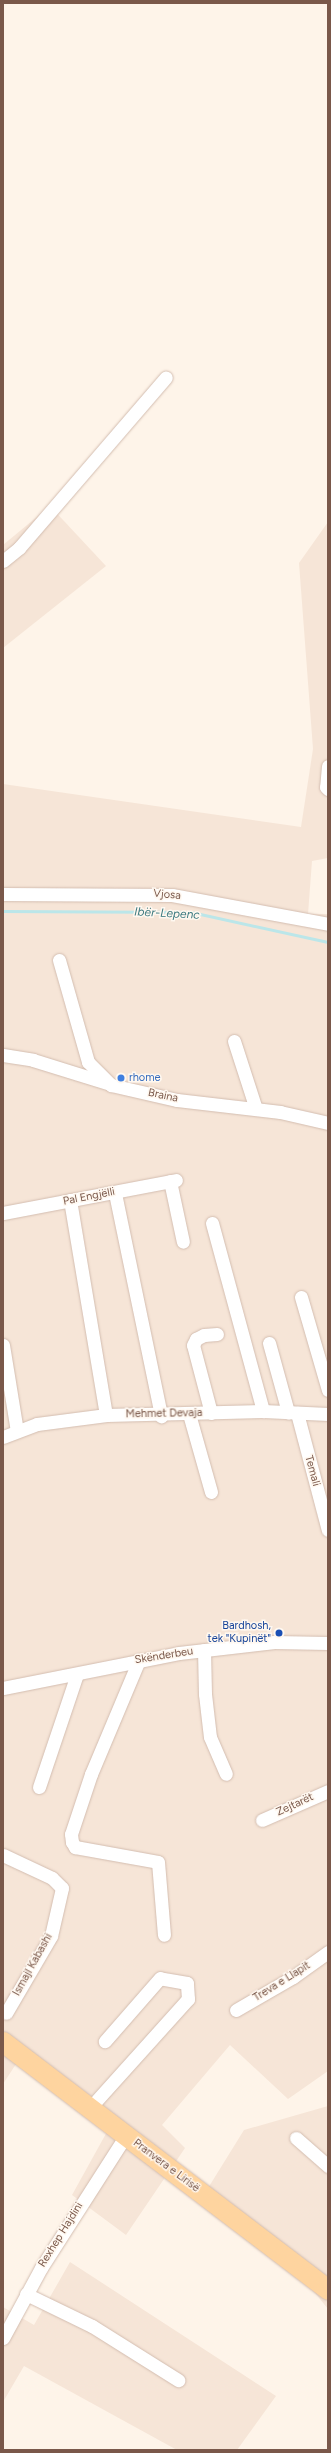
<!DOCTYPE html>
<html>
<head>
<meta charset="utf-8">
<style>
  body { margin:0 }
  #map { position:relative; width:331px; height:2453px; overflow:hidden; background:#fef4e9; font-family:Figtree,sans-serif }
  div>[style] { position:absolute }
  .residential>* { inset:0; background:#f6e5d7 }
  .stream>* { height:3px; margin:-1.5px; padding:0 1.5px; transform-origin:1.5px; border-radius:1.5px; background:#bbe6e9 }
  .roads { filter:drop-shadow(0 0 1px #d3bdb0) drop-shadow(0 0 1px #d3bdb0) }
  .street>* { height:13px; margin:-6.5px; padding:0 6.5px; transform-origin:6.5px; border-radius:6.5px; background:#fff }
  .primary>* { height:20px; margin:-10px; padding:0 10px; transform-origin:10px; border-radius:10px; background:#fed49f }
  .dots>* { width:11px; height:11px; translate:-50% -50%; box-sizing:border-box; border:2px solid #fff8f0; border-radius:50% }
  span { translate:-50% -50%; white-space:nowrap; text-align:center; line-height:1.15; -webkit-text-stroke:3px #fff8f0; paint-order:stroke }
  .street-label { font-size:11px; color:#7a584a }
  .shop-label { font-size:11px; color:#366cbe }
  .left { translate:0 -50%; text-align:left }
  .transit-label { font-size:11px; color:#164399 }
  .right { translate:-100% -50%; text-align:right }
  .water-label { font-size:12px; color:#3c797f; font-style:italic }
  .frame { position:absolute; inset:0; border:4px solid #7a584a; pointer-events:none }
</style>
</head>
<body>
<div id="map">
  <div class="residential">
    <div style="clip-path:polygon(50px 506px,106px 566px,3px 648px,3px 545px)"></div>
    <div style="clip-path:polygon(328px 522px,328px 858px,312px 861px,308px 914px,328px 914px,328px 2071px,288px 2099px,230px 2045px,162px 2125px,185px 2148px,126px 2235px,72px 2195px,108px 2130px,16px 2064px,3px 2084px,3px 784px,301px 827px,313px 749px,299px 563px)"></div>
    <div style="clip-path:polygon(328px 2106px,328px 2309px,303px 2278px,200px 2201px,244px 2130px)"></div>
    <div style="clip-path:polygon(70px 2262px,276px 2396px,237px 2450px,177px 2450px,24px 2366px,3px 2402px,3px 2307px,34px 2325px)"></div>
  </div>
  <div class="stream">
    <div style="left:3px;top:911px;width:188px;rotate:0.3deg"></div>
    <div style="left:191px;top:912px;width:140px;rotate:12.4deg"></div>
  </div>
  <div class="roads">
    <div class="street">
      <div style="left:3px;top:561px;width:21px;rotate:-39deg"></div>
      <div style="left:19px;top:548px;width:225px;rotate:-49.3deg"></div>
      <div style="left:328px;top:766px;width:21px;rotate:95deg"></div>
      <div style="left:326px;top:787px;width:3px;rotate:45deg"></div>
      <div style="left:3px;top:894px;width:169px;rotate:0.3deg"></div>
      <div style="left:172px;top:895px;width:159px;rotate:10.5deg"></div>
      <div style="left:59px;top:960px;width:106px;rotate:74.1deg"></div>
      <div style="left:88px;top:1062px;width:33px;rotate:45deg"></div>
      <div style="left:111px;top:1085px;width:68px;rotate:12.8deg"></div>
      <div style="left:177px;top:1100px;width:104px;rotate:6.6deg"></div>
      <div style="left:280px;top:1112px;width:49px;rotate:12.9deg"></div>
      <div style="left:234px;top:1041px;width:71px;rotate:72.1deg"></div>
      <div style="left:3px;top:1055px;width:30px;rotate:9deg"></div>
      <div style="left:33px;top:1060px;width:77px;rotate:17.3deg"></div>
      <div style="left:170px;top:1181px;width:62px;rotate:78deg"></div>
      <div style="left:116px;top:1198px;width:223px;rotate:78.3deg"></div>
      <div style="left:70px;top:1200px;width:218px;rotate:80.5deg"></div>
      <div style="left:3px;top:1213px;width:176px;rotate:-10.8deg"></div>
      <div style="left:212px;top:1223px;width:195px;rotate:74.8deg"></div>
      <div style="left:301px;top:1297px;width:97px;rotate:73.8deg"></div>
      <div style="left:269px;top:1343px;width:72px;rotate:74.6deg"></div>
      <div style="left:3px;top:1345px;width:87px;rotate:80.8deg"></div>
      <div style="left:211px;top:1413px;width:70px;rotate:-104.8deg"></div>
      <div style="left:193px;top:1345px;width:7px;rotate:-63deg"></div>
      <div style="left:196px;top:1339px;width:9px;rotate:-27deg"></div>
      <div style="left:204px;top:1335px;width:13px;rotate:-4deg"></div>
      <div style="left:297px;top:1413px;width:121px;rotate:75.2deg"></div>
      <div style="left:189px;top:1414px;width:81px;rotate:74.2deg"></div>
      <div style="left:3px;top:1437px;width:36px;rotate:-21deg"></div>
      <div style="left:37px;top:1424px;width:70px;rotate:-7.4deg"></div>
      <div style="left:106px;top:1415px;width:157px;rotate:-1.5deg"></div>
      <div style="left:263px;top:1411px;width:65px;rotate:2.6deg"></div>
      <div style="left:204px;top:1650px;width:44px;rotate:88.7deg"></div>
      <div style="left:205px;top:1694px;width:43px;rotate:83.4deg"></div>
      <div style="left:210px;top:1737px;width:40px;rotate:66.6deg"></div>
      <div style="left:139px;top:1660px;width:124px;rotate:112.8deg"></div>
      <div style="left:91px;top:1774px;width:63px;rotate:108.4deg"></div>
      <div style="left:71px;top:1834px;width:8px;rotate:83deg"></div>
      <div style="left:72px;top:1842px;width:6px;rotate:59deg"></div>
      <div style="left:75px;top:1847px;width:84px;rotate:10.2deg"></div>
      <div style="left:158px;top:1862px;width:73px;rotate:85.3deg"></div>
      <div style="left:3px;top:1688px;width:179px;rotate:-11.2deg"></div>
      <div style="left:179px;top:1653px;width:96px;rotate:-6.6deg"></div>
      <div style="left:274px;top:1642px;width:54px;rotate:1.1deg"></div>
      <div style="left:39px;top:1787px;width:119px;rotate:-71.4deg"></div>
      <div style="left:262px;top:1820px;width:72px;rotate:-23.7deg"></div>
      <div style="left:3px;top:1855px;width:54px;rotate:25.1deg"></div>
      <div style="left:52px;top:1878px;width:14px;rotate:45deg"></div>
      <div style="left:62px;top:1888px;width:49px;rotate:102.9deg"></div>
      <div style="left:51px;top:1936px;width:89px;rotate:120.3deg"></div>
      <div style="left:236px;top:2010px;width:66px;rotate:-30.1deg"></div>
      <div style="left:293px;top:1977px;width:43px;rotate:-35.5deg"></div>
      <div style="left:97px;top:2100px;width:136px;rotate:-48deg"></div>
      <div style="left:188px;top:1999px;width:16px;rotate:-94deg"></div>
      <div style="left:187px;top:1983px;width:27px;rotate:-170deg"></div>
      <div style="left:160px;top:1978px;width:84px;rotate:131.1deg"></div>
      <div style="left:296px;top:2138px;width:43px;rotate:41.2deg"></div>
      <div style="left:26px;top:2294px;width:73px;rotate:25.9deg"></div>
      <div style="left:92px;top:2326px;width:102px;rotate:32.1deg"></div>
      <div style="left:3px;top:2338px;width:80px;rotate:-61.5deg"></div>
      <div style="left:41px;top:2268px;width:158px;rotate:-57.4deg"></div>
    </div>
    <div class="primary">
      <div style="left:3px;top:2042px;width:409px;rotate:37.3deg"></div>
    </div>
  </div>
  <div class="dots">
    <div style="left:121px;top:1078px;background:#3f7fe0"></div>
    <div style="left:279px;top:1633px;background:#1a4fb4"></div>
  </div>
  <div class="street-label">
    <span style="left:167px;top:895px;rotate:5deg">Vjosa</span>
    <span style="left:163px;top:1096px;rotate:12deg">Braina</span>
    <span style="left:89px;top:1197px;rotate:-11deg">Pal Engjëlli</span>
    <span style="left:164px;top:1414px;rotate:-1deg">Mehmet Devaja</span>
    <span style="left:312px;top:1471px;rotate:75deg">Temali</span>
    <span style="left:164px;top:1656px;rotate:-9deg">Skënderbeu</span>
    <span style="left:295px;top:1805px;rotate:-25deg">Zejtarët</span>
    <span style="left:33px;top:1965px;rotate:-61deg">Ismajl Kabashi</span>
    <span style="left:282px;top:1982px;rotate:-32deg">Treva e Llapit</span>
    <span style="left:166px;top:2166px;rotate:37deg">Pranvera e Lirisë</span>
    <span style="left:61px;top:2235px;rotate:-58deg">Rexhep Hajdini</span>
  </div>
  <div class="shop-label">
    <span class="left" style="left:129px;top:1078px">rhome</span>
  </div>
  <div class="transit-label">
    <span class="right" style="left:271px;top:1633px">Bardhosh,<br>tek "Kupinët"</span>
  </div>
  <div class="water-label">
    <span style="left:167px;top:914px;rotate:3deg">Ibër-Lepenc</span>
  </div>
  <div class="frame"></div>
</div>
</body>
</html>
